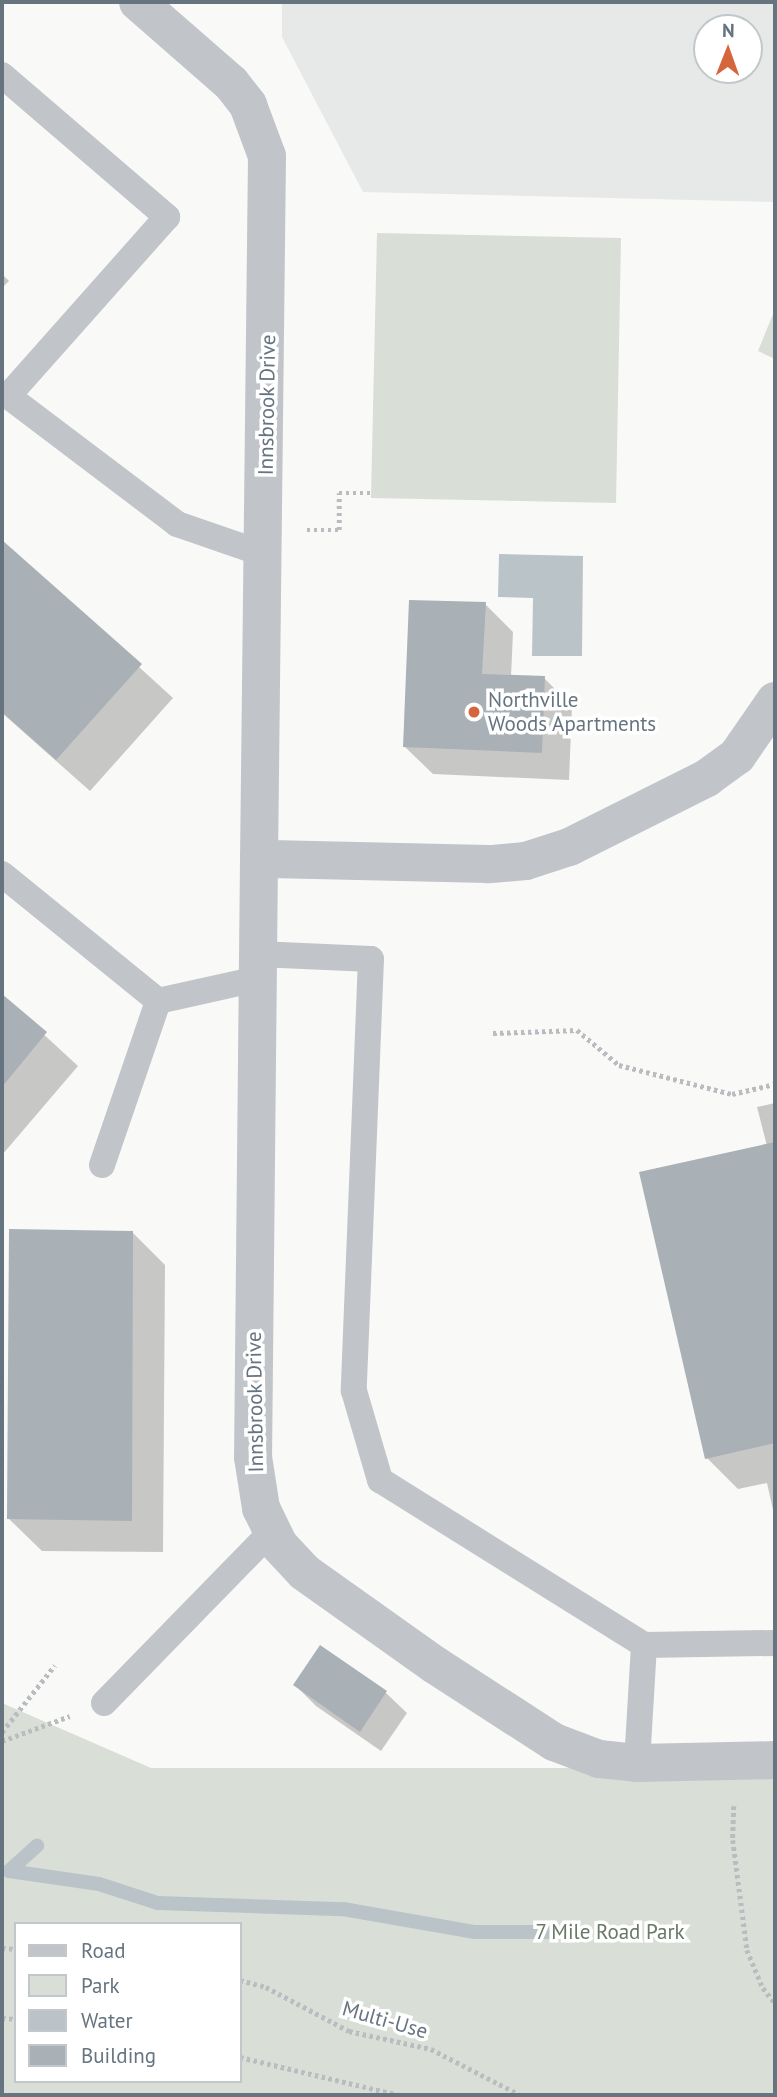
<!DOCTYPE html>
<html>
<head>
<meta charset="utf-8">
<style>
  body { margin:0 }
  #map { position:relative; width:777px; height:2097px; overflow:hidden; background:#f9f9f8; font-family:"PT Sans",sans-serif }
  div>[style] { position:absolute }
  .built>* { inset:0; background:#e7e8e8 }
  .green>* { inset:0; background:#d9ded7 }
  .water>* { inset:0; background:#bac4c8 }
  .shadow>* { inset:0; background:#0003 }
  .stream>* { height:14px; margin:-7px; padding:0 7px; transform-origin:7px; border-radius:7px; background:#bac4c8 }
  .building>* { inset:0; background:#a9b0b6 }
  .path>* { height:4.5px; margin-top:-2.25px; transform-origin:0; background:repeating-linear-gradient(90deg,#babdc0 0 3.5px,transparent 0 7px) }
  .lane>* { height:26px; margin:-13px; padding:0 13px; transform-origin:13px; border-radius:13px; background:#c1c5c9 }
  .street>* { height:38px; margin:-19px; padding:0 19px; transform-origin:19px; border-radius:19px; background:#c1c5c9 }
  .dots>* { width:19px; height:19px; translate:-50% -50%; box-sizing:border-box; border:4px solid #fff; border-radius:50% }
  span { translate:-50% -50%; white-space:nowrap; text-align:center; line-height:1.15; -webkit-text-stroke:7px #fff; paint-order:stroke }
  .street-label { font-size:21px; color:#667480 }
  .poi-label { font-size:21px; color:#667480 }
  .left { translate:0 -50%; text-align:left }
  .park-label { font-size:21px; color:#687966 }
  .frame { position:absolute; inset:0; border:4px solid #667480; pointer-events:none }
  .legend { position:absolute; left:14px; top:1922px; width:228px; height:161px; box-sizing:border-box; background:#fff; border:2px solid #c2c7cc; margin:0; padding:9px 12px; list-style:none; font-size:21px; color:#667480 }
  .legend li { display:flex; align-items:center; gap:14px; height:35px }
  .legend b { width:35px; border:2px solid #c2c7cc }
  .north { position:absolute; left:693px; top:14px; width:70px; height:70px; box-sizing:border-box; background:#fff; border:2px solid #c2c7cc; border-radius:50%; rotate:1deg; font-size:19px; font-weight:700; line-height:28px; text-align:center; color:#667480 }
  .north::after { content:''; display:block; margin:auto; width:24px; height:32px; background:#d5653c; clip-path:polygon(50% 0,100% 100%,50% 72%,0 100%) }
</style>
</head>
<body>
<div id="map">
  <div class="built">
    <div style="clip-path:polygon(evenodd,282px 2px,775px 2px,775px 202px,363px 192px,282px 37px,282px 2px,707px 28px,749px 28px,749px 70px,707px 70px,707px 28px)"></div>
  </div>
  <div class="green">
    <div style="clip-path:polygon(377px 233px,621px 238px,616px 503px,371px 498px)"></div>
    <div style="clip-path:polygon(775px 309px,775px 359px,758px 351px)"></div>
    <div style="clip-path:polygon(evenodd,2px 1703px,151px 1768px,775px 1768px,775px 2095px,2px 2095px,2px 1703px,16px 1924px,240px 1924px,240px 2081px,16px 2081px,16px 1924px)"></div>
  </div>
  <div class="water">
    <div style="clip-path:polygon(499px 554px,583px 556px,582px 656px,532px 656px,533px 598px,498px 597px)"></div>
  </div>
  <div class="shadow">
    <div style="clip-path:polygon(2px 274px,9px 281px,2px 288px)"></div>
    <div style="clip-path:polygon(2px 542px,173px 698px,90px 791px,2px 713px)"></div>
    <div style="clip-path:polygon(485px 604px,513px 632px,511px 677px,544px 678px,572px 706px,569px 780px,433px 774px,405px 747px)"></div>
    <div style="clip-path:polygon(2px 996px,78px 1066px,2px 1155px)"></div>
    <div style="clip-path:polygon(775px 1103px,775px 1519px,767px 1483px,738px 1489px,707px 1458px,767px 1146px,757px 1107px)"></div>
    <div style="clip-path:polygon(132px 1232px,165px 1265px,163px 1552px,42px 1551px,9px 1519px)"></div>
    <div style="clip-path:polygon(321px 1648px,386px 1693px,407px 1713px,381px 1751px,316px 1706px,295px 1685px)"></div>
  </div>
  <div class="stream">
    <div style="left:9px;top:1871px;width:91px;rotate:8.2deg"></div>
    <div style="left:99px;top:1884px;width:62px;rotate:17.9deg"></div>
    <div style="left:158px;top:1903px;width:185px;rotate:1.9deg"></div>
    <div style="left:343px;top:1909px;width:134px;rotate:9.9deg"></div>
    <div style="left:475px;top:1932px;width:104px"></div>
    <div style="left:9px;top:1871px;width:38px;rotate:-42deg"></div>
  </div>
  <div class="building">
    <div style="clip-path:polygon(2px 540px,142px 664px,56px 760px,2px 712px)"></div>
    <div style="clip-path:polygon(409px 600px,486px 602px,482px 674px,545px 676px,542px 753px,403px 747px)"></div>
    <div style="clip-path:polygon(2px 994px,47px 1032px,2px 1087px)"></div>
    <div style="clip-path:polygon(775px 1142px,775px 1443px,705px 1459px,639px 1172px)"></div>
    <div style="clip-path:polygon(9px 1229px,133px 1231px,132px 1521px,7px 1519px)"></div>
    <div style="clip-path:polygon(320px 1645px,387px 1691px,360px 1732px,293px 1685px)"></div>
  </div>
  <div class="path">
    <div style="left:307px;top:530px;width:32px"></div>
    <div style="left:339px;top:530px;width:37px;rotate:-90deg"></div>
    <div style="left:339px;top:493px;width:32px"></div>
    <div style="left:493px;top:1033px;width:84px;rotate:-2deg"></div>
    <div style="left:577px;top:1030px;width:55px;rotate:39.8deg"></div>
    <div style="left:619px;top:1065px;width:117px;rotate:14.4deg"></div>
    <div style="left:732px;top:1094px;width:44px;rotate:-13.1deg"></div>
    <div style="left:2px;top:1732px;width:85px;rotate:-51.7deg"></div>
    <div style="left:2px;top:1741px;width:72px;rotate:-20.2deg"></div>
    <div style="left:734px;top:1806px;width:34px;rotate:92deg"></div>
    <div style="left:733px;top:1840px;width:111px;rotate:82.7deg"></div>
    <div style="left:747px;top:1950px;width:41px;rotate:67.2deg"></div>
    <div style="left:763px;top:1988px;width:19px;rotate:51deg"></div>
    <div style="left:2px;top:1948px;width:14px;rotate:4deg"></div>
    <div style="left:240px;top:1980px;width:27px;rotate:15deg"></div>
    <div style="left:266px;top:1987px;width:94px;rotate:27.9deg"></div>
    <div style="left:349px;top:2031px;width:84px;rotate:12.4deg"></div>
    <div style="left:431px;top:2049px;width:100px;rotate:27.3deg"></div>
    <div style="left:2px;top:2018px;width:14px;rotate:4deg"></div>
    <div style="left:240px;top:2057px;width:163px;rotate:13.5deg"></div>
  </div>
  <div class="lane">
    <div style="left:2px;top:75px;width:218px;rotate:40.7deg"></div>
    <div style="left:167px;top:217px;width:239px;rotate:131.6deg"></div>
    <div style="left:8px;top:396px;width:212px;rotate:37.1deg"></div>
    <div style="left:177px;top:524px;width:92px;rotate:19deg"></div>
    <div style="left:2px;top:874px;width:201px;rotate:39.1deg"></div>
    <div style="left:258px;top:954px;width:113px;rotate:2.5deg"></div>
    <div style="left:371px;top:959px;width:432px;rotate:92.3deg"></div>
    <div style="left:354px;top:1391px;width:93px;rotate:73.7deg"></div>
    <div style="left:380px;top:1480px;width:311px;rotate:32deg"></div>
    <div style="left:102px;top:1165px;width:173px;rotate:-71.1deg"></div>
    <div style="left:158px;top:1001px;width:101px;rotate:-12.5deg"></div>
    <div style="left:104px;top:1703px;width:240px;rotate:-45.7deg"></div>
    <div style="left:637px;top:1763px;width:118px;rotate:-86.6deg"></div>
    <div style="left:644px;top:1645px;width:131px;rotate:-0.9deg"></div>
  </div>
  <div class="street">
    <div style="left:138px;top:2px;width:123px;rotate:41.1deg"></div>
    <div style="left:231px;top:83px;width:28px;rotate:52deg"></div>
    <div style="left:248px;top:105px;width:54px;rotate:69.6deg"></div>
    <div style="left:267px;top:156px;width:703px;rotate:90.65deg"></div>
    <div style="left:775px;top:701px;width:67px;rotate:124.6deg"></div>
    <div style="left:737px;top:756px;width:37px;rotate:144deg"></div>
    <div style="left:707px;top:778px;width:154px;rotate:153.4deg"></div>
    <div style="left:569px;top:847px;width:45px;rotate:162deg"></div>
    <div style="left:526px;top:861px;width:38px;rotate:175deg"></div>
    <div style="left:488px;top:864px;width:229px;rotate:-178.7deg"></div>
    <div style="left:259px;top:859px;width:598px;rotate:90.57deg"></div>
    <div style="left:253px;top:1457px;width:52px;rotate:81.1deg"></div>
    <div style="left:261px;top:1508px;width:41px;rotate:64.1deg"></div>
    <div style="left:279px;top:1545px;width:37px;rotate:47deg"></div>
    <div style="left:304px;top:1572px;width:161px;rotate:35.4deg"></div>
    <div style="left:435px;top:1665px;width:142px;rotate:32.9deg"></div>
    <div style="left:554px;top:1742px;width:48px;rotate:20.7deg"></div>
    <div style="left:599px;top:1759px;width:38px;rotate:6deg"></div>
    <div style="left:637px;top:1763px;width:138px;rotate:-1.2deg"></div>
  </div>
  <div class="dots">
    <div style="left:474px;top:712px;background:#d5653c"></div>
  </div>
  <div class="street-label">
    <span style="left:267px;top:405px;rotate:-89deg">Innsbrook Drive</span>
    <span style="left:255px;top:1402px;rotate:-91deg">Innsbrook Drive</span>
    <span style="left:385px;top:2020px;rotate:16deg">Multi-Use</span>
  </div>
  <div class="poi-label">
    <span class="left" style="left:488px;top:712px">Northville<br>Woods Apartments</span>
  </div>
  <div class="park-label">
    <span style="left:610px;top:1932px">7 Mile Road Park</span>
  </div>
  <div class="frame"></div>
  <ul class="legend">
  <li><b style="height:9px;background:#c1c5c9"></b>Road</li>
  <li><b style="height:19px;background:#d9ded7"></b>Park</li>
  <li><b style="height:19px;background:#bac4c8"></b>Water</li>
  <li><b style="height:19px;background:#a9b0b6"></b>Building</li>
  </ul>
  <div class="north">N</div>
</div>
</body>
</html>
